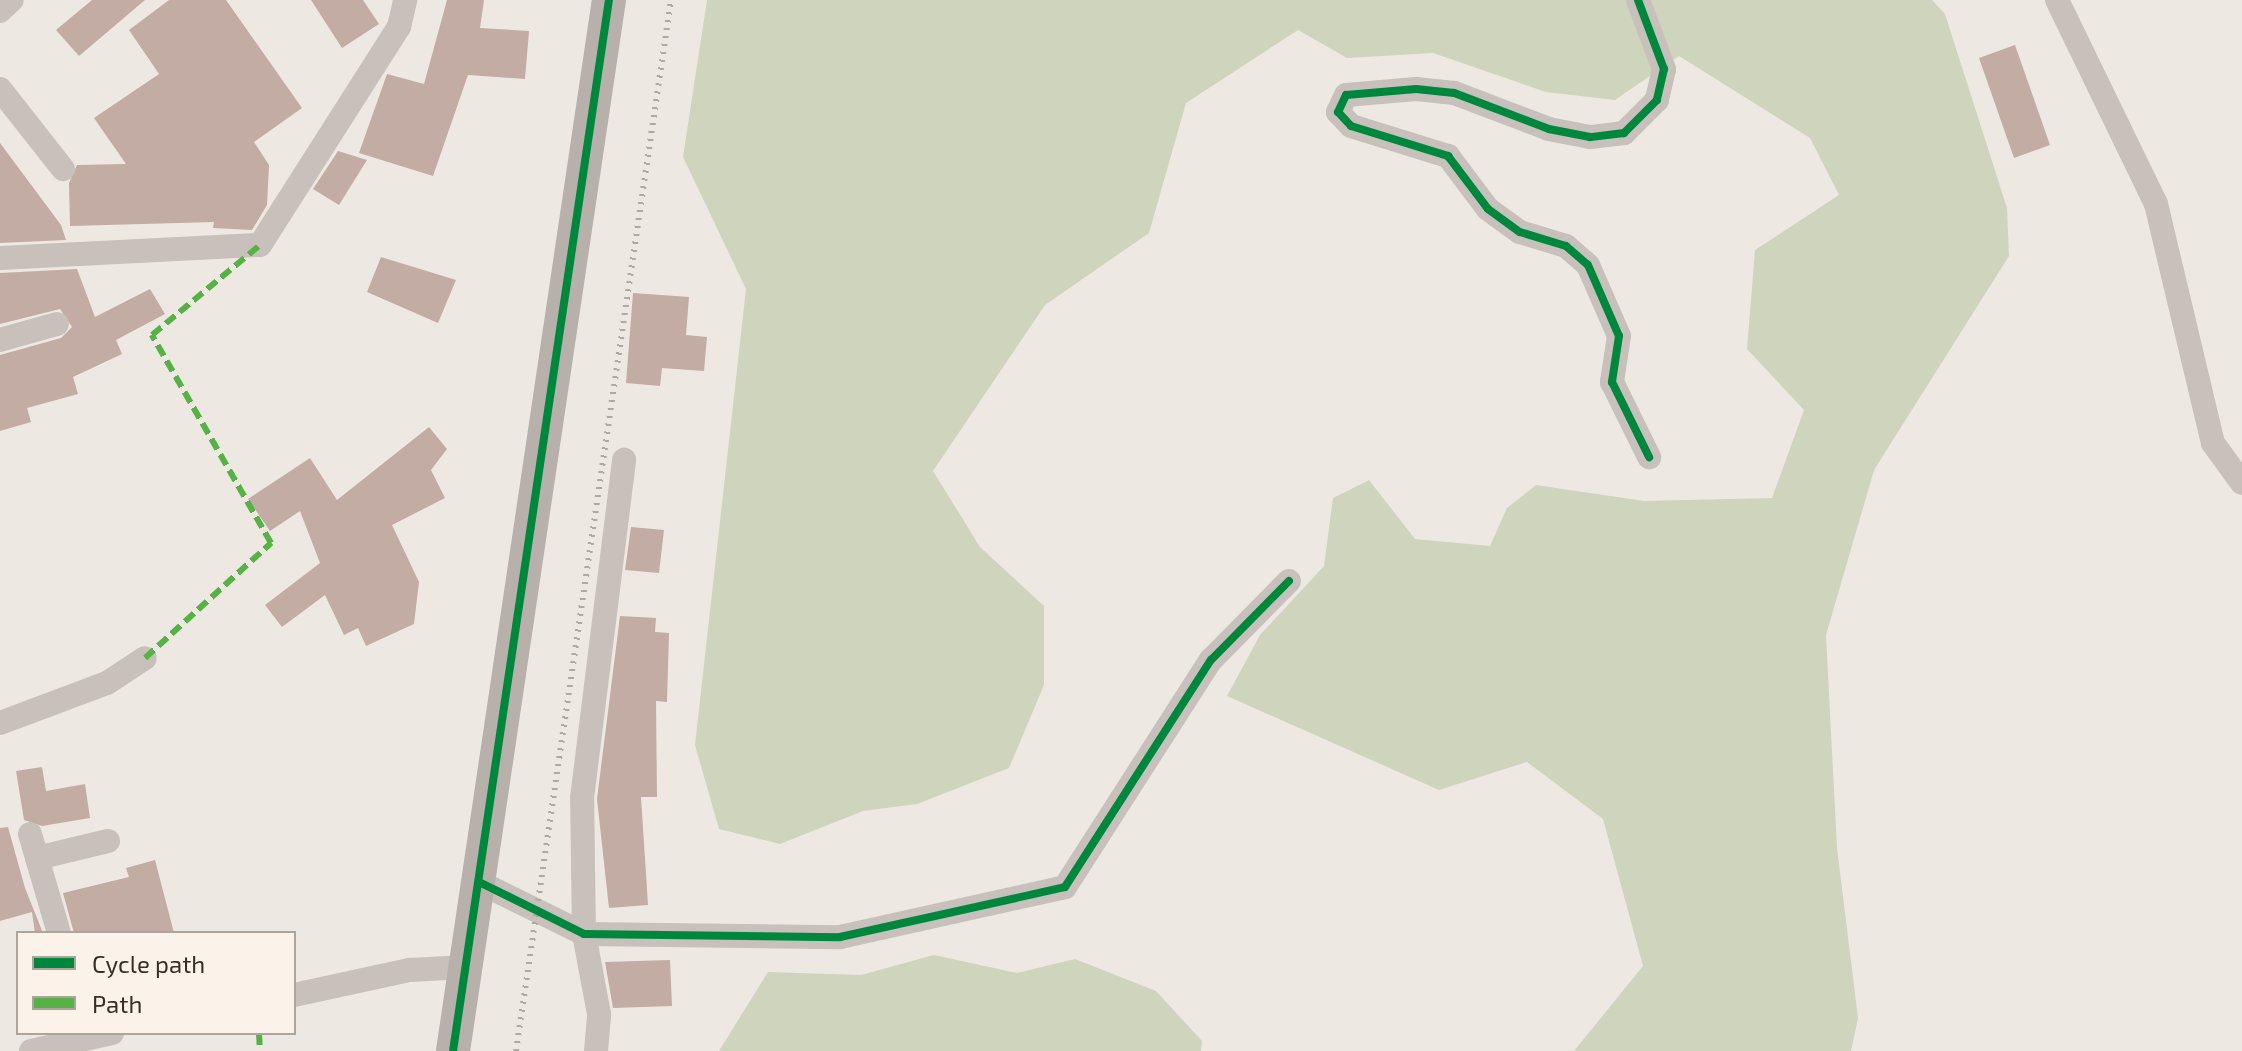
<!DOCTYPE html>
<html>
<head>
<meta charset="utf-8">
<style>
  body { margin:0 }
  #map { position:relative; width:2242px; height:1051px; overflow:hidden; background:#eee8e2; font-family:"Exo 2",sans-serif }
  div>[style] { position:absolute }
  .green>* { inset:0; background:#cfd4bc }
  .building>* { inset:0; background:#c3aca3 }
  .street>* { height:24px; margin:-12px; padding:0 12px; transform-origin:12px; border-radius:12px; background:#c7c0bb }
  .secondary>* { height:34px; margin:-17px; padding:0 17px; transform-origin:17px; border-radius:17px; background:#b8b0ab }
  .rail>* { height:6px; margin-top:-3px; transform-origin:0; background:repeating-linear-gradient(90deg,#afa9a5 0 2px,transparent 0 8px) }
  .quiet>* { height:6px; margin-top:-3px; transform-origin:0; background:repeating-linear-gradient(90deg,#56b245 0 12px,transparent 0 18px) }
  .cycleway>* { height:8px; margin:-4px; padding:0 4px; transform-origin:4px; border-radius:4px; background:#00873e }
  span { translate:-50% -50%; white-space:nowrap; text-align:center; line-height:1.15; -webkit-text-stroke:6px #fbf3e9; paint-order:stroke }
  .legend { position:absolute; left:16px; top:931px; width:280px; height:104px; box-sizing:border-box; background:#fbf3e9; border:2px solid #ada49c; margin:0; padding:10px 14px; list-style:none; font-size:24px; color:#392d28 }
  .legend li { display:flex; align-items:center; gap:16px; height:40px }
  .legend b { width:40px; border:2px solid #ada49c }
</style>
</head>
<body>
<div id="map">
  <div class="green">
    <div style="clip-path:polygon(707px 0,1932px 0,1945px 14px,2007px 208px,2009px 256px,1874px 470px,1826px 635px,1837px 848px,1858px 1018px,1851px 1051px,1574px 1051px,1643px 966px,1603px 819px,1527px 762px,1439px 790px,1227px 696px,1260px 635px,1324px 566px,1333px 498px,1369px 480px,1415px 539px,1490px 546px,1507px 508px,1536px 485px,1644px 501px,1772px 498px,1804px 410px,1747px 349px,1755px 250px,1839px 195px,1810px 138px,1679px 56px,1615px 100px,1546px 92px,1433px 53px,1347px 58px,1298px 30px,1186px 103px,1149px 233px,1045px 305px,933px 471px,980px 547px,1044px 606px,1044px 685px,1009px 768px,917px 804px,863px 811px,780px 844px,719px 829px,695px 745px,746px 289px,683px 157px)"></div>
    <div style="clip-path:polygon(934px 955px,1017px 973px,1075px 959px,1156px 991px,1202px 1041px,1201px 1051px,719px 1051px,768px 972px,861px 975px)"></div>
  </div>
  <div class="building">
    <div style="clip-path:polygon(92px 0,145px 0,79px 56px,56px 30px)"></div>
    <div style="clip-path:polygon(169px 0,226px 0,302px 108px,254px 142px,269px 165px,267px 205px,252px 230px,213px 228px,214px 222px,70px 226px,69px 183px,77px 165px,126px 164px,94px 118px,159px 74px,129px 30px)"></div>
    <div style="clip-path:polygon(311px 0,363px 0,379px 24px,342px 48px)"></div>
    <div style="clip-path:polygon(447px 0,484px 0,480px 28px,529px 31px,525px 79px,468px 75px,433px 176px,359px 153px,387px 74px,424px 84px)"></div>
    <div style="clip-path:polygon(2015px 45px,2050px 145px,2014px 158px,1979px 58px)"></div>
    <div style="clip-path:polygon(0 143px,61px 225px,66px 240px,0 243px)"></div>
    <div style="clip-path:polygon(338px 151px,367px 160px,339px 205px,313px 189px)"></div>
    <div style="clip-path:polygon(381px 257px,456px 280px,438px 323px,367px 292px)"></div>
    <div style="clip-path:polygon(77px 269px,95px 317px,150px 289px,165px 314px,116px 340px,122px 354px,73px 377px,78px 394px,27px 408px,31px 422px,0 431px,0 355px,61px 338px,72px 327px,60px 309px,0 324px,0 273px)"></div>
    <div style="clip-path:polygon(633px 293px,689px 297px,686px 335px,707px 337px,704px 371px,662px 368px,660px 386px,626px 383px)"></div>
    <div style="clip-path:polygon(429px 427px,447px 449px,431px 470px,445px 498px,392px 525px,419px 582px,414px 624px,366px 646px,358px 628px,344px 635px,325px 595px,282px 627px,265px 605px,320px 563px,300px 511px,270px 531px,248px 499px,310px 458px,337px 500px)"></div>
    <div style="clip-path:polygon(631px 527px,664px 530px,659px 573px,625px 570px)"></div>
    <div style="clip-path:polygon(620px 616px,656px 618px,655px 632px,669px 633px,667px 702px,656px 701px,657px 797px,641px 797px,648px 905px,609px 908px,597px 799px)"></div>
    <div style="clip-path:polygon(42px 767px,46px 791px,85px 784px,90px 818px,42px 826px,24px 820px,16px 771px)"></div>
    <div style="clip-path:polygon(8px 827px,25px 888px,43px 933px,35px 933px,32px 912px,0 921px,0 828px)"></div>
    <div style="clip-path:polygon(155px 860px,174px 933px,74px 933px,63px 893px,129px 877px,126px 868px)"></div>
    <div style="clip-path:polygon(670px 960px,672px 1006px,613px 1008px,605px 962px)"></div>
  </div>
  <div class="street">
    <div style="left:1638px;top:0;width:74px;rotate:69.4deg"></div>
    <div style="left:1664px;top:69px;width:32px;rotate:103deg"></div>
    <div style="left:1657px;top:100px;width:47px;rotate:135deg"></div>
    <div style="left:1624px;top:133px;width:34px;rotate:173deg"></div>
    <div style="left:1590px;top:137px;width:42px;rotate:-169deg"></div>
    <div style="left:1549px;top:129px;width:102px;rotate:-159.2deg"></div>
    <div style="left:1454px;top:93px;width:38px;rotate:-174deg"></div>
    <div style="left:1416px;top:89px;width:70px;rotate:175.1deg"></div>
    <div style="left:1346px;top:95px;width:19px;rotate:115deg"></div>
    <div style="left:1338px;top:112px;width:19px;rotate:47deg"></div>
    <div style="left:1351px;top:126px;width:102px;rotate:17.2deg"></div>
    <div style="left:1448px;top:156px;width:66px;rotate:53deg"></div>
    <div style="left:1488px;top:209px;width:39px;rotate:36deg"></div>
    <div style="left:1520px;top:232px;width:48px;rotate:16.9deg"></div>
    <div style="left:1566px;top:246px;width:29px;rotate:41deg"></div>
    <div style="left:1588px;top:265px;width:77px;rotate:66.4deg"></div>
    <div style="left:1619px;top:336px;width:47px;rotate:98.7deg"></div>
    <div style="left:1612px;top:382px;width:84px;rotate:63.7deg"></div>
    <div style="left:2057px;top:0;width:227px;rotate:64.1deg"></div>
    <div style="left:2156px;top:204px;width:246px;rotate:76.6deg"></div>
    <div style="left:2213px;top:443px;width:49px;rotate:54.1deg"></div>
    <div style="left:0;top:11px;width:16px;rotate:-43deg"></div>
    <div style="left:0;top:89px;width:102px;rotate:51.8deg"></div>
    <div style="left:0;top:258px;width:260px;rotate:-2.9deg"></div>
    <div style="left:260px;top:245px;width:259px;rotate:-57.5deg"></div>
    <div style="left:399px;top:27px;width:28px;rotate:-77deg"></div>
    <div style="left:0;top:340px;width:59px;rotate:-15.7deg"></div>
    <div style="left:0;top:723px;width:114px;rotate:-20.5deg"></div>
    <div style="left:107px;top:683px;width:45px;rotate:-33.3deg"></div>
    <div style="left:30px;top:834px;width:103px;rotate:73.7deg"></div>
    <div style="left:37px;top:858px;width:73px;rotate:-13.5deg"></div>
    <div style="left:479px;top:882px;width:117px;rotate:26.3deg"></div>
    <div style="left:584px;top:934px;width:256px;rotate:0.7deg"></div>
    <div style="left:840px;top:937px;width:230px;rotate:-12.5deg"></div>
    <div style="left:1065px;top:887px;width:270px;rotate:-57.3deg"></div>
    <div style="left:1211px;top:660px;width:111px;rotate:-45.4deg"></div>
    <div style="left:294px;top:995px;width:119px;rotate:-12.2deg"></div>
    <div style="left:410px;top:970px;width:56px;rotate:-3.1deg"></div>
    <div style="left:31px;top:1051px;width:83px;rotate:-12.5deg"></div>
    <div style="left:596px;top:1051px;width:37px;rotate:-85deg"></div>
    <div style="left:599px;top:1014px;width:81px;rotate:-100.6deg"></div>
    <div style="left:584px;top:934px;width:136px;rotate:-90.8deg"></div>
    <div style="left:582px;top:798px;width:341px;rotate:-82.9deg"></div>
  </div>
  <div class="secondary">
    <div style="left:453px;top:1051px;width:1063px;rotate:-81.56deg"></div>
  </div>
  <div class="rail">
    <div style="left:516px;top:1051px;width:1062px;rotate:-81.61deg"></div>
  </div>
  <div class="quiet">
    <div style="left:145px;top:658px;width:171px;rotate:-42.4deg"></div>
    <div style="left:271px;top:543px;width:240px;rotate:-119.8deg"></div>
    <div style="left:152px;top:335px;width:141px;rotate:-39.8deg"></div>
    <div style="left:259px;top:1033px;width:18px;rotate:87deg"></div>
  </div>
  <div class="cycleway">
    <div style="left:1638px;top:0;width:74px;rotate:69.4deg"></div>
    <div style="left:1664px;top:69px;width:32px;rotate:103deg"></div>
    <div style="left:1657px;top:100px;width:47px;rotate:135deg"></div>
    <div style="left:1624px;top:133px;width:34px;rotate:173deg"></div>
    <div style="left:1590px;top:137px;width:42px;rotate:-169deg"></div>
    <div style="left:1549px;top:129px;width:102px;rotate:-159.2deg"></div>
    <div style="left:1454px;top:93px;width:38px;rotate:-174deg"></div>
    <div style="left:1416px;top:89px;width:70px;rotate:175.1deg"></div>
    <div style="left:1346px;top:95px;width:19px;rotate:115deg"></div>
    <div style="left:1338px;top:112px;width:19px;rotate:47deg"></div>
    <div style="left:1351px;top:126px;width:102px;rotate:17.2deg"></div>
    <div style="left:1448px;top:156px;width:66px;rotate:53deg"></div>
    <div style="left:1488px;top:209px;width:39px;rotate:36deg"></div>
    <div style="left:1520px;top:232px;width:48px;rotate:16.9deg"></div>
    <div style="left:1566px;top:246px;width:29px;rotate:41deg"></div>
    <div style="left:1588px;top:265px;width:77px;rotate:66.4deg"></div>
    <div style="left:1619px;top:336px;width:47px;rotate:98.7deg"></div>
    <div style="left:1612px;top:382px;width:84px;rotate:63.7deg"></div>
    <div style="left:479px;top:882px;width:117px;rotate:26.3deg"></div>
    <div style="left:584px;top:934px;width:256px;rotate:0.7deg"></div>
    <div style="left:840px;top:937px;width:230px;rotate:-12.5deg"></div>
    <div style="left:1065px;top:887px;width:270px;rotate:-57.3deg"></div>
    <div style="left:1211px;top:660px;width:111px;rotate:-45.4deg"></div>
    <div style="left:453px;top:1051px;width:1063px;rotate:-81.56deg"></div>
  </div>
  <ul class="legend">
  <li><b style="height:10px;background:#00873e"></b>Cycle path</li>
  <li><b style="height:10px;background:#56b245"></b>Path</li>
  </ul>
</div>
</body>
</html>
